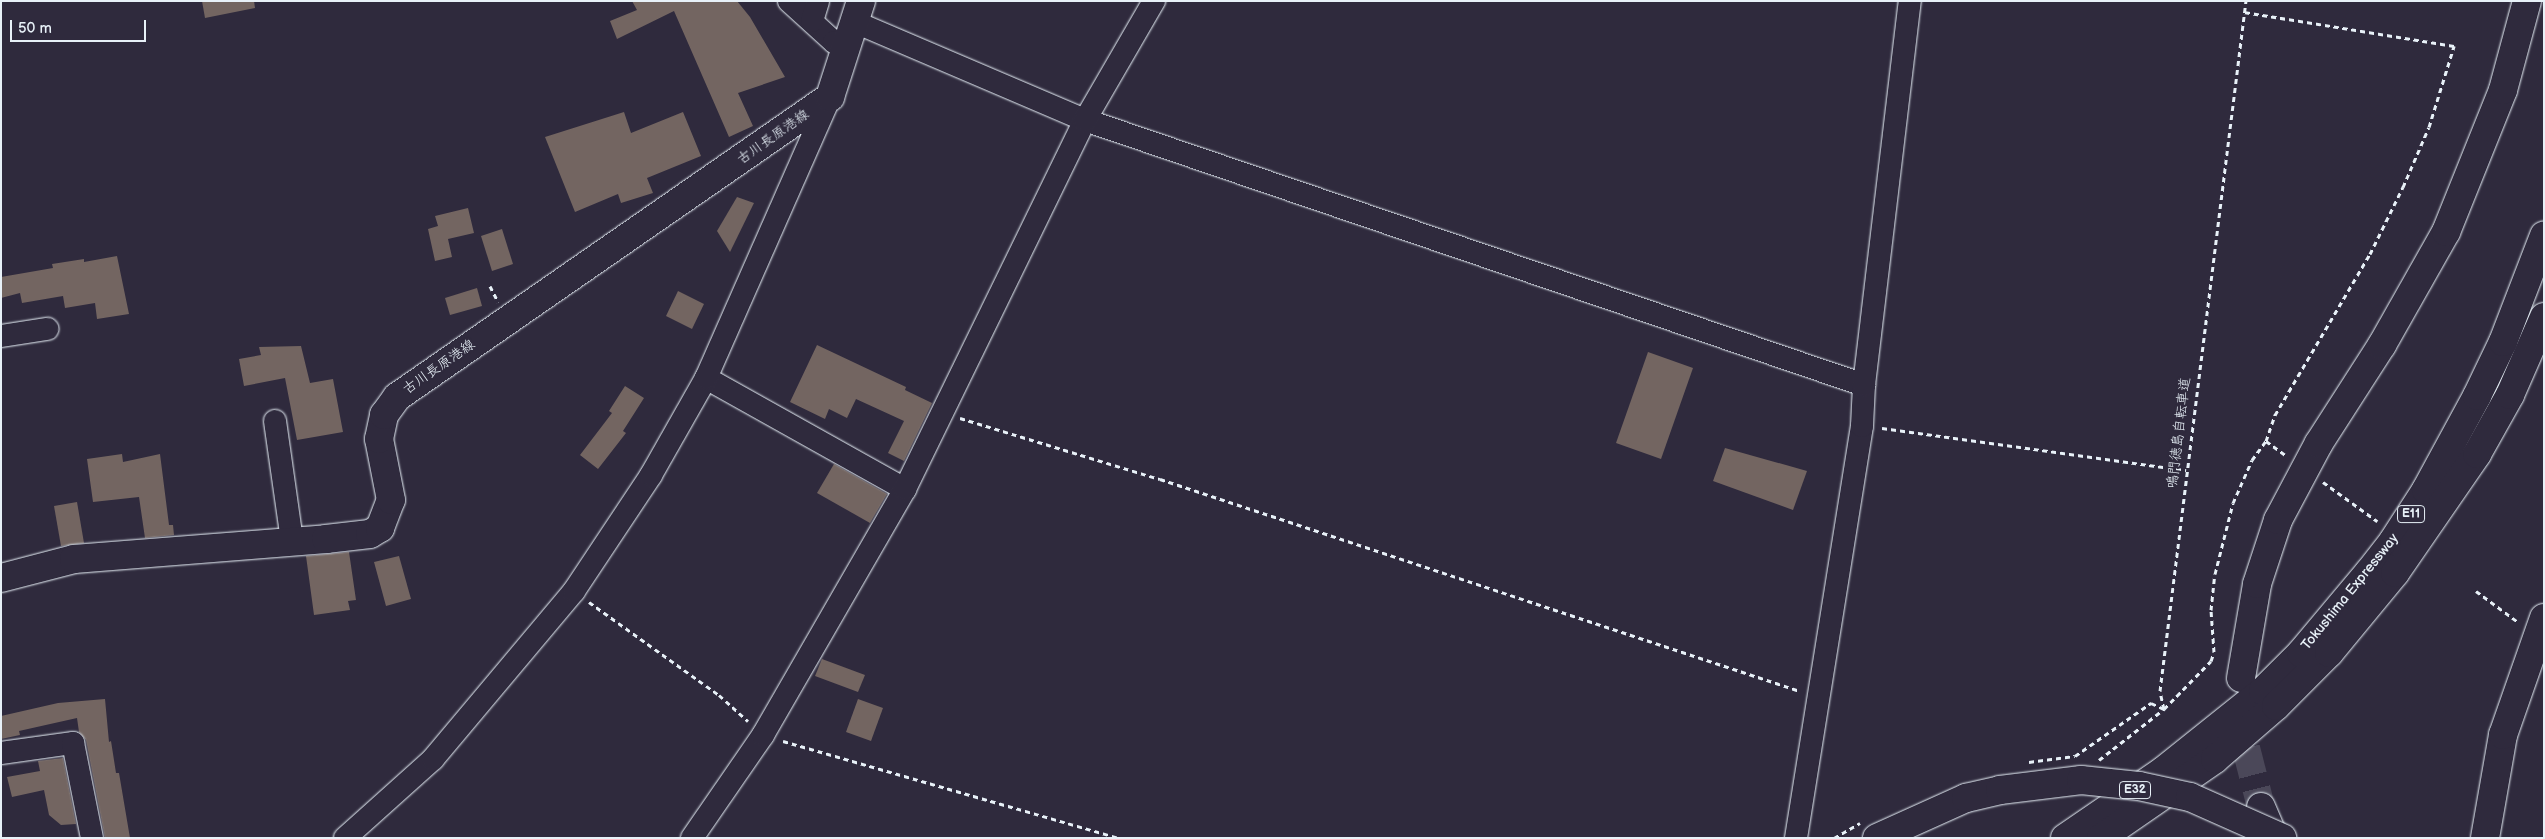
<!DOCTYPE html>
<html>
<head>
<meta charset="utf-8">
<style>
  body { margin:0 }
  #map { position:relative; width:2545px; height:839px; overflow:hidden; background:#2f2a3d; font-family:"Balsamiq Sans","Klee One",sans-serif }
  div>[style] { position:absolute }
  .building>* { inset:0; background:#736561 }
  .highway-tunnel>* { height:28px; margin-top:-14px; transform-origin:0; background:repeating-linear-gradient(90deg,#4b4859 0 28px,transparent 0 42px) }
  .path>* { height:3px; margin-top:-1.5px; transform-origin:0; background:repeating-linear-gradient(90deg,#e8f1f8 0 5px,transparent 0 9px) }
  .roads { filter:drop-shadow(0 0 1px #e8f1f8) drop-shadow(0 0 1px #e8f1f8) }
  .minor>* { height:22px; margin:-11px; padding:0 11px; transform-origin:11px; border-radius:11px; background:#2f2a3d }
  .major>* { height:28px; margin:-14px; padding:0 14px; transform-origin:14px; border-radius:14px; background:#2f2a3d }
  .highway>* { height:28px; margin:-14px; padding:0 14px; transform-origin:14px; border-radius:14px; background:#2f2a3d }
  .bridges { filter:drop-shadow(0 0 1px #e8f1f8) drop-shadow(0 0 1px #e8f1f8) }
  .highway-bridge>* { height:28px; margin:-14px; padding:0 14px; transform-origin:14px; border-radius:14px; background:#2f2a3d }
  span { translate:-50% -50%; white-space:nowrap; text-align:center; line-height:1.15; -webkit-text-stroke:4.5px #2f2a3d; paint-order:stroke }
  .shield-label span { padding:1px 4px; background:#2f2a3d; border:1px solid; border-radius:4px; -webkit-text-stroke-width:0 }
  .shield-label { font-size:12px; color:#e8f1f8; font-weight:700 }
  .street-label { font-size:14px; color:#e8f1f8 }
  .frame { position:absolute; inset:0; border:2px solid #e8f1f8; pointer-events:none }
  .scale { position:absolute; left:10px; top:20px; width:136px; height:22px; box-sizing:border-box; border:2px solid #e8f1f8; border-top:0; padding-left:6px; font-size:15px; line-height:18px; white-space:nowrap; color:#e8f1f8; -webkit-text-stroke:4px #2f2a3d; paint-order:stroke }
</style>
</head>
<body>
<div id="map">
  <div class="building">
    <div style="clip-path:polygon(202px 1px,254px 1px,255px 8px,205px 18px)"></div>
    <div style="clip-path:polygon(632px 1px,737px 1px,750px 17px,785px 77px,738px 93px,753px 126px,729px 137px,674px 11px,617px 39px,610px 21px,637px 10px)"></div>
    <div style="clip-path:polygon(624px 112px,631px 133px,683px 112px,701px 156px,647px 178px,653px 193px,621px 203px,618px 194px,575px 212px,545px 137px)"></div>
    <div style="clip-path:polygon(737px 197px,754px 203px,730px 252px,717px 231px)"></div>
    <div style="clip-path:polygon(468px 208px,474px 233px,448px 239px,452px 257px,435px 261px,428px 229px,438px 226px,435px 216px)"></div>
    <div style="clip-path:polygon(502px 229px,513px 264px,492px 271px,481px 236px)"></div>
    <div style="clip-path:polygon(117px 256px,129px 314px,97px 319px,95px 303px,65px 308px,63px 296px,22px 303px,20px 293px,1px 298px,1px 277px,53px 268px,52px 264px,84px 259px,84px 262px)"></div>
    <div style="clip-path:polygon(477px 288px,482px 306px,450px 315px,445px 298px)"></div>
    <div style="clip-path:polygon(678px 291px,704px 304px,692px 329px,666px 316px)"></div>
    <div style="clip-path:polygon(817px 345px,906px 387px,905px 390px,932px 403px,904px 461px,888px 453px,904px 421px,856px 399px,847px 418px,829px 409px,825px 419px,790px 402px)"></div>
    <div style="clip-path:polygon(301px 346px,310px 383px,333px 379px,343px 432px,297px 440px,285px 378px,244px 386px,239px 359px,261px 355px,259px 347px)"></div>
    <div style="clip-path:polygon(1648px 352px,1693px 368px,1661px 459px,1616px 443px)"></div>
    <div style="clip-path:polygon(625px 386px,644px 398px,623px 431px,626px 433px,598px 469px,580px 455px,612px 413px,609px 411px)"></div>
    <div style="clip-path:polygon(1725px 448px,1807px 471px,1793px 510px,1713px 481px)"></div>
    <div style="clip-path:polygon(122px 454px,123px 462px,160px 454px,169px 525px,173px 525px,174px 535px,145px 538px,139px 497px,93px 502px,87px 459px)"></div>
    <div style="clip-path:polygon(834px 464px,887px 494px,870px 523px,817px 493px)"></div>
    <div style="clip-path:polygon(77px 502px,84px 543px,61px 546px,54px 506px)"></div>
    <div style="clip-path:polygon(349px 552px,356px 600px,348px 601px,350px 610px,314px 615px,306px 556px)"></div>
    <div style="clip-path:polygon(399px 556px,411px 599px,386px 606px,374px 562px)"></div>
    <div style="clip-path:polygon(822px 659px,865px 675px,858px 692px,815px 676px)"></div>
    <div style="clip-path:polygon(105px 699px,109px 742px,111px 741px,116px 773px,119px 773px,130px 838px,105px 838px,86px 740px,79px 732px,77px 718px,19px 731px,20px 735px,1px 739px,1px 716px,58px 703px)"></div>
    <div style="clip-path:polygon(858px 699px,883px 708px,871px 741px,846px 732px)"></div>
    <div style="clip-path:polygon(63px 758px,76px 824px,61px 825px,49px 815px,44px 790px,12px 797px,7px 777px,40px 771px,38px 761px)"></div>
  </div>
  <div class="highway-tunnel">
    <div style="left:2243px;top:713px;width:35px;rotate:85deg"></div>
    <div style="left:2246px;top:748px;width:61px;rotate:75.7deg"></div>
  </div>
  <div class="path">
    <div style="left:490px;top:286px;width:18px;rotate:63deg"></div>
    <div style="left:960px;top:418px;width:209px;rotate:17deg"></div>
    <div style="left:1160px;top:479px;width:674px;rotate:18.33deg"></div>
    <div style="left:1882px;top:428px;width:307px;rotate:7.9deg"></div>
    <div style="left:2266px;top:441px;width:26px;rotate:36deg"></div>
    <div style="left:2323px;top:482px;width:67px;rotate:35.8deg"></div>
    <div style="left:2476px;top:591px;width:52px;rotate:36.4deg"></div>
    <div style="left:589px;top:602px;width:160px;rotate:35.6deg"></div>
    <div style="left:719px;top:695px;width:39px;rotate:42deg"></div>
    <div style="left:783px;top:741px;width:351px;rotate:16.1deg"></div>
    <div style="left:2099px;top:760px;width:83px;rotate:-38.1deg"></div>
    <div style="left:2164px;top:709px;width:18px;rotate:-103deg"></div>
    <div style="left:2160px;top:691px;width:695px;rotate:-82.9deg"></div>
    <div style="left:2029px;top:762px;width:46px;rotate:-7.4deg"></div>
    <div style="left:2075px;top:756px;width:93px;rotate:-34.9deg"></div>
    <div style="left:2151px;top:703px;width:14px;rotate:25deg"></div>
    <div style="left:2164px;top:709px;width:67px;rotate:-45.6deg"></div>
    <div style="left:2211px;top:661px;width:9px;rotate:-72deg"></div>
    <div style="left:2214px;top:652px;width:42px;rotate:-94.1deg"></div>
    <div style="left:2211px;top:610px;width:36px;rotate:-84deg"></div>
    <div style="left:2215px;top:574px;width:73px;rotate:-75.8deg"></div>
    <div style="left:2233px;top:503px;width:47px;rotate:-66.2deg"></div>
    <div style="left:2252px;top:460px;width:24px;rotate:-54deg"></div>
    <div style="left:2266px;top:441px;width:28px;rotate:-71deg"></div>
    <div style="left:2275px;top:415px;width:187px;rotate:-59.5deg"></div>
    <div style="left:2370px;top:254px;width:75px;rotate:-63.8deg"></div>
    <div style="left:2403px;top:187px;width:65px;rotate:-66.6deg"></div>
    <div style="left:2429px;top:127px;width:85px;rotate:-72.8deg"></div>
    <div style="left:2454px;top:46px;width:213px;rotate:-170.8deg"></div>
    <div style="left:1834px;top:838px;width:30px;rotate:-30deg"></div>
    <div style="left:2544px;top:838px;width:1px;rotate:-90deg"></div>
  </div>
  <div class="roads">
    <div class="minor">
      <div style="left:789px;top:1px;width:61px;rotate:42.3deg"></div>
      <div style="left:834px;top:42px;width:15px;rotate:23deg"></div>
      <div style="left:812px;top:21px;width:21px;rotate:-73deg"></div>
      <div style="left:855px;top:22px;width:250px;rotate:23.1deg"></div>
      <div style="left:1085px;top:120px;width:823px;rotate:18.79deg"></div>
      <div style="left:1px;top:336px;width:47px;rotate:-8.7deg"></div>
      <div style="left:706px;top:378px;width:228px;rotate:29.2deg"></div>
      <div style="left:275px;top:421px;width:121px;rotate:81.9deg"></div>
      <div style="left:1px;top:753px;width:73px;rotate:-7.9deg"></div>
      <div style="left:73px;top:743px;width:97px;rotate:78.7deg"></div>
      <div style="left:345px;top:838px;width:118px;rotate:-41.9deg"></div>
      <div style="left:433px;top:759px;width:219px;rotate:-50deg"></div>
      <div style="left:574px;top:591px;width:139px;rotate:-56.4deg"></div>
      <div style="left:651px;top:475px;width:112px;rotate:-60.4deg"></div>
      <div style="left:706px;top:378px;width:307px;rotate:-66.2deg"></div>
      <div style="left:692px;top:838px;width:125px;rotate:-55.4deg"></div>
      <div style="left:763px;top:735px;width:284px;rotate:-60deg"></div>
      <div style="left:905px;top:489px;width:411px;rotate:-64deg"></div>
      <div style="left:1085px;top:120px;width:138px;rotate:-59.9deg"></div>
      <div style="left:1796px;top:838px;width:417px;rotate:-80.9deg"></div>
      <div style="left:1862px;top:426px;width:41px;rotate:-87.2deg"></div>
      <div style="left:1864px;top:385px;width:387px;rotate:-83.2deg"></div>
    </div>
    <div class="major">
      <div style="left:1px;top:578px;width:75px;rotate:-14.6deg"></div>
      <div style="left:74px;top:559px;width:253px;rotate:-4.5deg"></div>
      <div style="left:326px;top:539px;width:44px;rotate:-6.5deg"></div>
      <div style="left:370px;top:534px;width:12px;rotate:-31deg"></div>
      <div style="left:380px;top:528px;width:30px;rotate:-69deg"></div>
      <div style="left:391px;top:500px;width:62px;rotate:-101.1deg"></div>
      <div style="left:379px;top:439px;width:25px;rotate:-78deg"></div>
      <div style="left:384px;top:415px;width:22px;rotate:-54deg"></div>
      <div style="left:397px;top:397px;width:527px;rotate:-34.72deg"></div>
      <div style="left:830px;top:97px;width:101px;rotate:-72.1deg"></div>
    </div>
    <div class="highway">
      <div style="left:2241px;top:678px;width:95px;rotate:-80.3deg"></div>
      <div style="left:2257px;top:584px;width:67px;rotate:-71.8deg"></div>
      <div style="left:2278px;top:520px;width:87px;rotate:-62deg"></div>
      <div style="left:2319px;top:443px;width:117px;rotate:-57.3deg"></div>
      <div style="left:2382px;top:345px;width:130px;rotate:-60.5deg"></div>
      <div style="left:2446px;top:232px;width:153px;rotate:-68.1deg"></div>
      <div style="left:2503px;top:90px;width:92px;rotate:-74.9deg"></div>
      <div style="left:2261px;top:807px;width:34px;rotate:67deg"></div>
      <div style="left:2065px;top:838px;width:119px;rotate:-34.4deg"></div>
      <div style="left:2163px;top:771px;width:128px;rotate:-38.7deg"></div>
      <div style="left:2263px;top:691px;width:54px;rotate:-45deg"></div>
      <div style="left:2301px;top:653px;width:106px;rotate:-50deg"></div>
      <div style="left:2369px;top:572px;width:39px;rotate:-52deg"></div>
      <div style="left:2393px;top:541px;width:61px;rotate:-57.1deg"></div>
      <div style="left:2426px;top:490px;width:107px;rotate:-61.5deg"></div>
      <div style="left:2477px;top:396px;width:60px;rotate:-64.3deg"></div>
      <div style="left:2503px;top:342px;width:114px;rotate:-68.9deg"></div>
      <div style="left:2101px;top:838px;width:139px;rotate:-34.7deg"></div>
      <div style="left:2215px;top:759px;width:81px;rotate:-41deg"></div>
      <div style="left:2276px;top:706px;width:75px;rotate:-45deg"></div>
      <div style="left:2329px;top:653px;width:104px;rotate:-50.5deg"></div>
      <div style="left:2395px;top:573px;width:145px;rotate:-55.4deg"></div>
      <div style="left:2477px;top:454px;width:68px;rotate:-60.8deg"></div>
      <div style="left:2510px;top:395px;width:85px;rotate:-66.4deg"></div>
      <div style="left:2485px;top:838px;width:105px;rotate:-80.1deg"></div>
      <div style="left:2503px;top:735px;width:124px;rotate:-70.7deg"></div>
    </div>
  </div>
  <div class="bridges">
    <div class="highway-bridge">
      <div style="left:1877px;top:838px;width:98px;rotate:-24.2deg"></div>
      <div style="left:1966px;top:798px;width:35px;rotate:-13deg"></div>
      <div style="left:2000px;top:790px;width:82px;rotate:-7deg"></div>
      <div style="left:2081px;top:780px;width:58px;rotate:5.9deg"></div>
      <div style="left:2139px;top:786px;width:52px;rotate:12.2deg"></div>
      <div style="left:2190px;top:797px;width:101px;rotate:24deg"></div>
    </div>
  </div>
  <div class="shield-label">
    <span style="left:2411px;top:514px">E11</span>
    <span style="left:2135px;top:790px">E32</span>
  </div>
  <div class="street-label">
    <span style="left:773px;top:137px;rotate:-35deg">古川長原港線</span>
    <span style="left:439px;top:367px;rotate:-35deg">古川長原港線</span>
    <span style="left:2179px;top:433px;rotate:-83deg">鳴門徳島自転車道</span>
    <span style="left:2350px;top:592px;rotate:-51deg">Tokushima Expressway</span>
  </div>
  <div class="frame"></div>
  <div class="scale">50 m</div>
</div>
</body>
</html>
